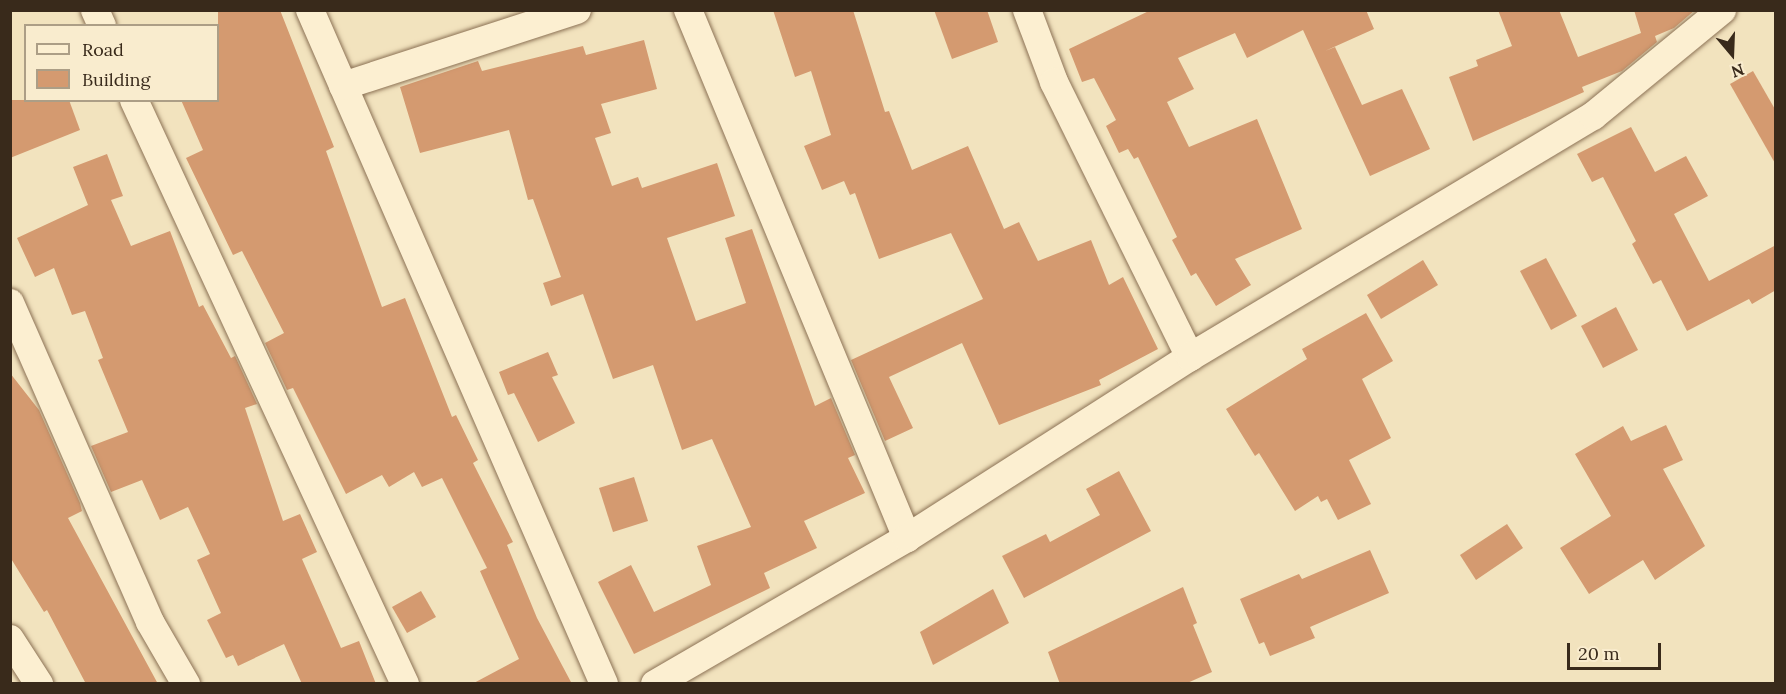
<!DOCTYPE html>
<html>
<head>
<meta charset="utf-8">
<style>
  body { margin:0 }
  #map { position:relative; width:1786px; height:694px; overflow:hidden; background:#f2e3be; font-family:Lora,serif }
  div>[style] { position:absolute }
  .building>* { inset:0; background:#d49a70 }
  .roads { filter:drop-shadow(0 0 2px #8c7255) drop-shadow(0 0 2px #8c7255) }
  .street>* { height:28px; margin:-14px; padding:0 14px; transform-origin:14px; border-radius:14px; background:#fcefd1 }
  span { translate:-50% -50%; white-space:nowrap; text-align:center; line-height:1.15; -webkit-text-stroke:4.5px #f9ecce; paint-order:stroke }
  .frame { position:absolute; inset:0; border:12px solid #392a1b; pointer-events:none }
  .legend { position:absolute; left:24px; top:24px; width:195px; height:78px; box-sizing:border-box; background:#f9ecce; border:2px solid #ac9e86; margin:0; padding:8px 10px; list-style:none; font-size:18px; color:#392a1b }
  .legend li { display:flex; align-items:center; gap:12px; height:30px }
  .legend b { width:30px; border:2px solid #ac9e86 }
  .north { position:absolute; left:1702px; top:24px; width:60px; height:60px; -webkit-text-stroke:4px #f9ecce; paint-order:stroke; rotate:161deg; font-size:16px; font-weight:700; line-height:24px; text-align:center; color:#392a1b }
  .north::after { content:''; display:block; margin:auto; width:21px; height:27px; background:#392a1b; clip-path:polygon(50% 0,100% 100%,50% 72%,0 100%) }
  .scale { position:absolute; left:1567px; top:643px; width:94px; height:27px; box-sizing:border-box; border:3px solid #392a1b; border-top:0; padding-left:8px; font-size:18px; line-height:21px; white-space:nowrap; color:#392a1b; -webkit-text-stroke:4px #f9ecce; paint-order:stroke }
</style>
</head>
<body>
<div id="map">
  <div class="building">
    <div style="clip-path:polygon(218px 10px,280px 10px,334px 147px,326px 151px,382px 307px,405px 298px,452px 417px,456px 415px,478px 460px,473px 463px,513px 542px,507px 545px,537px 618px,572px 684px,472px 684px,519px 659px,480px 571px,487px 568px,442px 478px,422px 487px,414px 472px,389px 487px,382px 475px,346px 494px,293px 388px,287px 390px,265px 343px,284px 333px,242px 251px,233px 255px,186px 158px,203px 150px,181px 100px,218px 100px)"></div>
    <div style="clip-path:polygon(773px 10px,853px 10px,885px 112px,889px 111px,912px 170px,968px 146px,1004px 229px,1019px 222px,1038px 261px,1091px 240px,1109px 285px,1123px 277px,1158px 349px,1099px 380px,1101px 385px,999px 425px,962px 343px,889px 377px,913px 428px,885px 441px,851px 360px,983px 299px,951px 233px,879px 259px,855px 193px,850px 195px,844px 181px,822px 190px,804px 146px,831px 135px,811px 71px,795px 77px)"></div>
    <div style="clip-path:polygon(934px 10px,987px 10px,998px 42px,952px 59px)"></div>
    <div style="clip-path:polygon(1151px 10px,1366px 10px,1374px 29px,1325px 51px,1335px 47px,1362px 105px,1402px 89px,1430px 149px,1370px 176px,1303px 30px,1247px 58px,1235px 33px,1178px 58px,1194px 89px,1167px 102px,1189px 147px,1257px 119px,1302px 229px,1235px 259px,1251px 285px,1216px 306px,1196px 273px,1191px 276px,1172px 240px,1177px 237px,1138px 157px,1134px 159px,1128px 149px,1119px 153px,1106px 126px,1116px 120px,1094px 78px,1082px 82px,1069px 49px)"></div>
    <div style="clip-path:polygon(1498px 10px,1559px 10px,1578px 57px,1641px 33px,1634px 10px,1695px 10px,1674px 28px,1655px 36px,1657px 42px,1622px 71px,1582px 87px,1584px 92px,1473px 141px,1449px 77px,1478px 66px,1476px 60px,1512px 46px)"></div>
    <div style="clip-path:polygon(644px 40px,657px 89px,601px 104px,611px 133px,595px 138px,612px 186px,638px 177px,642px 188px,717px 163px,735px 216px,667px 238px,696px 321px,746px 303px,725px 238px,752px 229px,815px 406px,831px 398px,855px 455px,848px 458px,865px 493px,804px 521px,817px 548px,764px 573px,770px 588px,634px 654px,598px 582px,631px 565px,654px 612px,711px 585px,697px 546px,751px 527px,712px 439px,682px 450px,653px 365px,613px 379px,583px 294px,551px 306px,543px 283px,561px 277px,533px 199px,528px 200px,509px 130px,420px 153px,400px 87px,478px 61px,482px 71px,583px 46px,586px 55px)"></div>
    <div style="clip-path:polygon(1753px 71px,1776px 111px,1776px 165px,1730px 84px)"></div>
    <div style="clip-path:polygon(10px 100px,69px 100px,80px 130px,10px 158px)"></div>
    <div style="clip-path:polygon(1631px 127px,1655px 172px,1686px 156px,1708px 196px,1674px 214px,1709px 281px,1776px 245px,1776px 290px,1752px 304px,1749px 299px,1687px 331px,1661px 280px,1653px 284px,1632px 244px,1636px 241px,1603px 177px,1592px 182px,1577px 154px)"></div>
    <div style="clip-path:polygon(107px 154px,123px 196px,111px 200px,131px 246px,170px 231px,199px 307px,203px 305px,231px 358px,235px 356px,257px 404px,245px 408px,283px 521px,300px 514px,317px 552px,302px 559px,341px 648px,359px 641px,376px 684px,302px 684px,284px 644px,238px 666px,233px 655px,226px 658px,207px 620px,221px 613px,197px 560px,210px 554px,188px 507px,160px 520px,142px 480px,111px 492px,91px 446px,128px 432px,98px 360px,103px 358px,85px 311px,72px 315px,54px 268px,35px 277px,17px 238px,88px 205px,73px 167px)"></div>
    <div style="clip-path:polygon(1546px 258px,1577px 316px,1551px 330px,1520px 271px)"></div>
    <div style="clip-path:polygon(1423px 260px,1438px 285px,1381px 319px,1367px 295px)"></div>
    <div style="clip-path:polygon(1616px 307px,1638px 350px,1603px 368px,1581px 326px)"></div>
    <div style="clip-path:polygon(1366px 313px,1393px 361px,1362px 379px,1391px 438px,1349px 460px,1371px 504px,1338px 520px,1327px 499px,1321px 502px,1318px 496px,1295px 511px,1259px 453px,1255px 456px,1226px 409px,1307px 359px,1302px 349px)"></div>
    <div style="clip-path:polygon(548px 352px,558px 375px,552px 377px,575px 423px,538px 442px,514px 393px,508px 395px,499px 372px)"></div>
    <div style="clip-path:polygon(10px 373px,39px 410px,80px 503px,82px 511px,68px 518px,158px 684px,86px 684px,47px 610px,44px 612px,10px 557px)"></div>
    <div style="clip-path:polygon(1666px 425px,1683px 460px,1663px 469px,1705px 546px,1655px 580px,1643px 560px,1589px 594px,1560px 548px,1611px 516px,1575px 454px,1623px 426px,1631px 441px)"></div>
    <div style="clip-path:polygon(1119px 471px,1151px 531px,1024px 598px,1002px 556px,1046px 534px,1050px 542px,1100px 515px,1086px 489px)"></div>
    <div style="clip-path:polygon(634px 477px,648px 521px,613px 532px,599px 488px)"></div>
    <div style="clip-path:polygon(1507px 524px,1523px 548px,1476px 580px,1460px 555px)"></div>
    <div style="clip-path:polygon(1370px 550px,1389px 593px,1310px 627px,1315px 638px,1270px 656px,1264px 642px,1259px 644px,1240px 599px,1299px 574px,1302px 579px)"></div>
    <div style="clip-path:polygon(1183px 587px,1197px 623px,1193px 625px,1212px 672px,1185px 684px,1060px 684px,1048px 652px)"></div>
    <div style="clip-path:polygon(993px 589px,1009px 623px,933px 665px,920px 632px)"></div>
    <div style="clip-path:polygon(421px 591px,436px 617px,407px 633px,392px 607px)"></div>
  </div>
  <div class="roads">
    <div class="street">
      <div style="left:95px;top:10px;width:17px;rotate:66deg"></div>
      <div style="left:310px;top:10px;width:735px;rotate:66.43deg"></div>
      <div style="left:688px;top:10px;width:572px;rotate:67.47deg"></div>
      <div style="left:1027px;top:10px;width:77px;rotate:69.4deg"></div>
      <div style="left:1054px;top:82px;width:307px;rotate:63.7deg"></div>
      <div style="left:343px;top:86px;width:246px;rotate:-18deg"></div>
      <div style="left:134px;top:100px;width:644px;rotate:65.11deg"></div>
      <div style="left:10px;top:303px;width:348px;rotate:66.3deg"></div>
      <div style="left:150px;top:622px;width:72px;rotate:59.9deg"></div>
      <div style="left:10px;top:639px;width:54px;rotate:57.2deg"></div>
      <div style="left:655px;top:684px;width:291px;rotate:-30.1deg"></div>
      <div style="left:907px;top:538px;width:336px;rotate:-32.6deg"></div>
      <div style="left:1190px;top:357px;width:470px;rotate:-30.9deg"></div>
      <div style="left:1593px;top:116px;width:167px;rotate:-39.4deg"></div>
    </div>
  </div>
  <div class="frame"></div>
  <ul class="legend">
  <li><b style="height:8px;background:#fcefd1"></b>Road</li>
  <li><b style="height:16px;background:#d49a70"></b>Building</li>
  </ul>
  <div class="north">N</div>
  <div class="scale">20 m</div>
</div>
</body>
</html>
